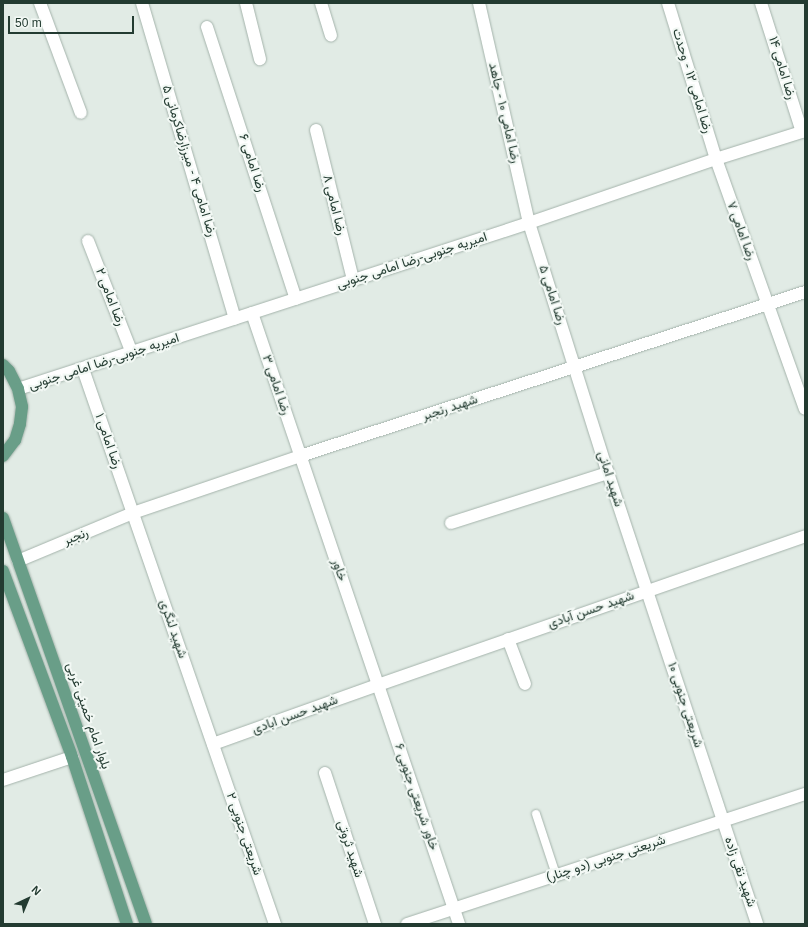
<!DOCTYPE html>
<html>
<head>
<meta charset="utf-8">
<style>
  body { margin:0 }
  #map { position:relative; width:808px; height:927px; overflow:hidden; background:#e1ebe5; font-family:Arial,Vazirmatn,sans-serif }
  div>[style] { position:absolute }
  .roads { filter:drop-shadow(0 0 1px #a4b3ab) drop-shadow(0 0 1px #a4b3ab) }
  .lane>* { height:8px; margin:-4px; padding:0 4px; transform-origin:4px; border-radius:4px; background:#fff }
  .street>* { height:12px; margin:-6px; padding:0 6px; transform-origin:6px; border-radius:6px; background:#fff }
  .secondary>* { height:12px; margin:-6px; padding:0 6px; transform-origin:6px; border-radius:6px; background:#fff }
  .primary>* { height:12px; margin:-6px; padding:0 6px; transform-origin:6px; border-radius:6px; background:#699e88 }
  span { translate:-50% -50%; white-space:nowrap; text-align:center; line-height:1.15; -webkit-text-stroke:4px #f2f8f4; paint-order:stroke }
  .street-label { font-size:13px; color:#233b31 }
  .frame { position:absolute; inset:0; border:4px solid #233b31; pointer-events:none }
  .north { position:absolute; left:8px; top:879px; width:40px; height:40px; -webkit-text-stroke:3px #f2f8f4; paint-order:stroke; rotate:44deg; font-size:11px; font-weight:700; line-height:16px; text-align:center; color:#233b31 }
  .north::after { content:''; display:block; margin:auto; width:14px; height:18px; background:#233b31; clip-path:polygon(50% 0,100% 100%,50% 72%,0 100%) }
  .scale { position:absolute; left:8px; top:16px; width:126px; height:18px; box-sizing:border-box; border:2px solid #233b31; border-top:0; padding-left:5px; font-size:12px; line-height:14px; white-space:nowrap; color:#233b31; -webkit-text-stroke:3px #f2f8f4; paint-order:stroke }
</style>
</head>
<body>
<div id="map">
  <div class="roads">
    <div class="lane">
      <div style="left:536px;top:814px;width:64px;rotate:71.8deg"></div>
    </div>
    <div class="street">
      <div style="left:40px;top:3px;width:117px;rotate:69.6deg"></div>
      <div style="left:142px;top:3px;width:329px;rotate:73.6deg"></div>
      <div style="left:246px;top:3px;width:58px;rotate:76deg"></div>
      <div style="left:321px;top:3px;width:34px;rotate:73deg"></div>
      <div style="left:479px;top:3px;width:226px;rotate:77.2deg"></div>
      <div style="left:529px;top:223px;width:262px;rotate:72.5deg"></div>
      <div style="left:608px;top:473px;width:475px;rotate:71.7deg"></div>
      <div style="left:668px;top:3px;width:163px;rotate:72.9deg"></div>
      <div style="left:716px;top:159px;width:265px;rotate:70.4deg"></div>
      <div style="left:761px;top:3px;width:135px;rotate:72.4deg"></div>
      <div style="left:207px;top:27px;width:286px;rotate:71.9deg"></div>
      <div style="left:316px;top:130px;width:154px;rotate:76.1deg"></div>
      <div style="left:88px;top:241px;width:120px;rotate:68.6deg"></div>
      <div style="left:252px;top:313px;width:645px;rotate:71.28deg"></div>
      <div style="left:83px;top:369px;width:587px;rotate:70.92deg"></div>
      <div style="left:451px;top:523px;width:165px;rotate:-17.7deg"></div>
      <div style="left:18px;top:561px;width:125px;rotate:-22.7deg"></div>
      <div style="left:508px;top:639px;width:48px;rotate:69.3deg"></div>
      <div style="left:213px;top:744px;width:175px;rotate:-19.7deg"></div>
      <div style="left:378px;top:685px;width:452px;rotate:-19.2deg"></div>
      <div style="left:325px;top:773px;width:159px;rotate:71.7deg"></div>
      <div style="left:3px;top:780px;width:73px;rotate:-18.4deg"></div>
    </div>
    <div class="secondary">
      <div style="left:18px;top:389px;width:537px;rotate:-18deg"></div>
      <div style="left:529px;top:223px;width:198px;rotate:-18.9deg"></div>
      <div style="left:716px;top:159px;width:93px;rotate:-17.5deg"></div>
      <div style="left:133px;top:513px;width:176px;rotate:-18.8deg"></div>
      <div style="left:300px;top:456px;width:531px;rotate:-17.99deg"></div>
      <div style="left:407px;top:924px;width:419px;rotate:-18.1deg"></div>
    </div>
    <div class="primary">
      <div style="left:3px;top:365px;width:8px;rotate:45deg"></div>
      <div style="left:9px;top:371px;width:20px;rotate:63deg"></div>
      <div style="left:18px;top:389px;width:18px;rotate:77deg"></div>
      <div style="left:22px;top:407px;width:17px;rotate:97deg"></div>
      <div style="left:20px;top:424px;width:17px;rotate:107deg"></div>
      <div style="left:15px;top:440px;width:20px;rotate:127deg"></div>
      <div style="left:3px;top:518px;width:430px;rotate:70.6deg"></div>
      <div style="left:3px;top:571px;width:198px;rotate:69.6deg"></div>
      <div style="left:72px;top:757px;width:176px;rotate:71.8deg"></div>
    </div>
  </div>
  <div class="street-label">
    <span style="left:782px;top:68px;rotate:73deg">رضا امامی ۱۴</span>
    <span style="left:692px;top:81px;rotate:73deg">رضا امامی ۱۲ - وحدت</span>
    <span style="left:504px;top:113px;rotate:77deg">رضا امامی ۱۰ - جاهد</span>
    <span style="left:189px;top:161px;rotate:73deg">رضا امامی ۴ - میرزارضاکرمانی ۵</span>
    <span style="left:252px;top:163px;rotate:72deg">رضا امامی ۶</span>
    <span style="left:334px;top:205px;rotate:76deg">رضا امامی ۸</span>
    <span style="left:741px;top:231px;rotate:70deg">رضا امامی ۷</span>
    <span style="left:412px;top:261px;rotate:-18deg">امیریه جنوبی-رضا امامی جنوبی</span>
    <span style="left:552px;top:295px;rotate:72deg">رضا امامی ۵</span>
    <span style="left:110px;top:297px;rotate:69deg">رضا امامی ۲</span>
    <span style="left:104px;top:362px;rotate:-18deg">امیریه جنوبی-رضا امامی جنوبی</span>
    <span style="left:276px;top:385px;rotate:71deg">رضا امامی ۳</span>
    <span style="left:450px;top:408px;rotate:-18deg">شهید رنجبر</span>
    <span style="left:108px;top:441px;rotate:71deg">رضا امامی ۱</span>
    <span style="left:610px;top:479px;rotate:72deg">شهید امانی</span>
    <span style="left:76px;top:537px;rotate:-22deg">رنجبر</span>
    <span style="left:339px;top:570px;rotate:71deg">خاور</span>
    <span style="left:591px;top:610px;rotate:-19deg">شهید حسن آبادی</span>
    <span style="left:173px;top:629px;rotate:71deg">شهید لنگری</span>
    <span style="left:685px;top:705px;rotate:72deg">شریعتی جنوبی ۱۰</span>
    <span style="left:295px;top:715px;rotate:-20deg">شهید حسن ابادی</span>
    <span style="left:88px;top:716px;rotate:71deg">بلوار امام خمینی غربی</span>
    <span style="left:416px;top:797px;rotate:71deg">خاور شریعتی جنوبی ۶</span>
    <span style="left:244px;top:834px;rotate:71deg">شریعتی جنوبی ۲</span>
    <span style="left:350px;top:849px;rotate:72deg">شهید ثروتی</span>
    <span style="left:606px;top:859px;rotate:-18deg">شریعتی جنوبی (دو چنار)</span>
    <span style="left:740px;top:872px;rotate:71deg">شهید نقی زاده</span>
  </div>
  <div class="frame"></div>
  <div class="north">N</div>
  <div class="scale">50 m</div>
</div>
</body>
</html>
